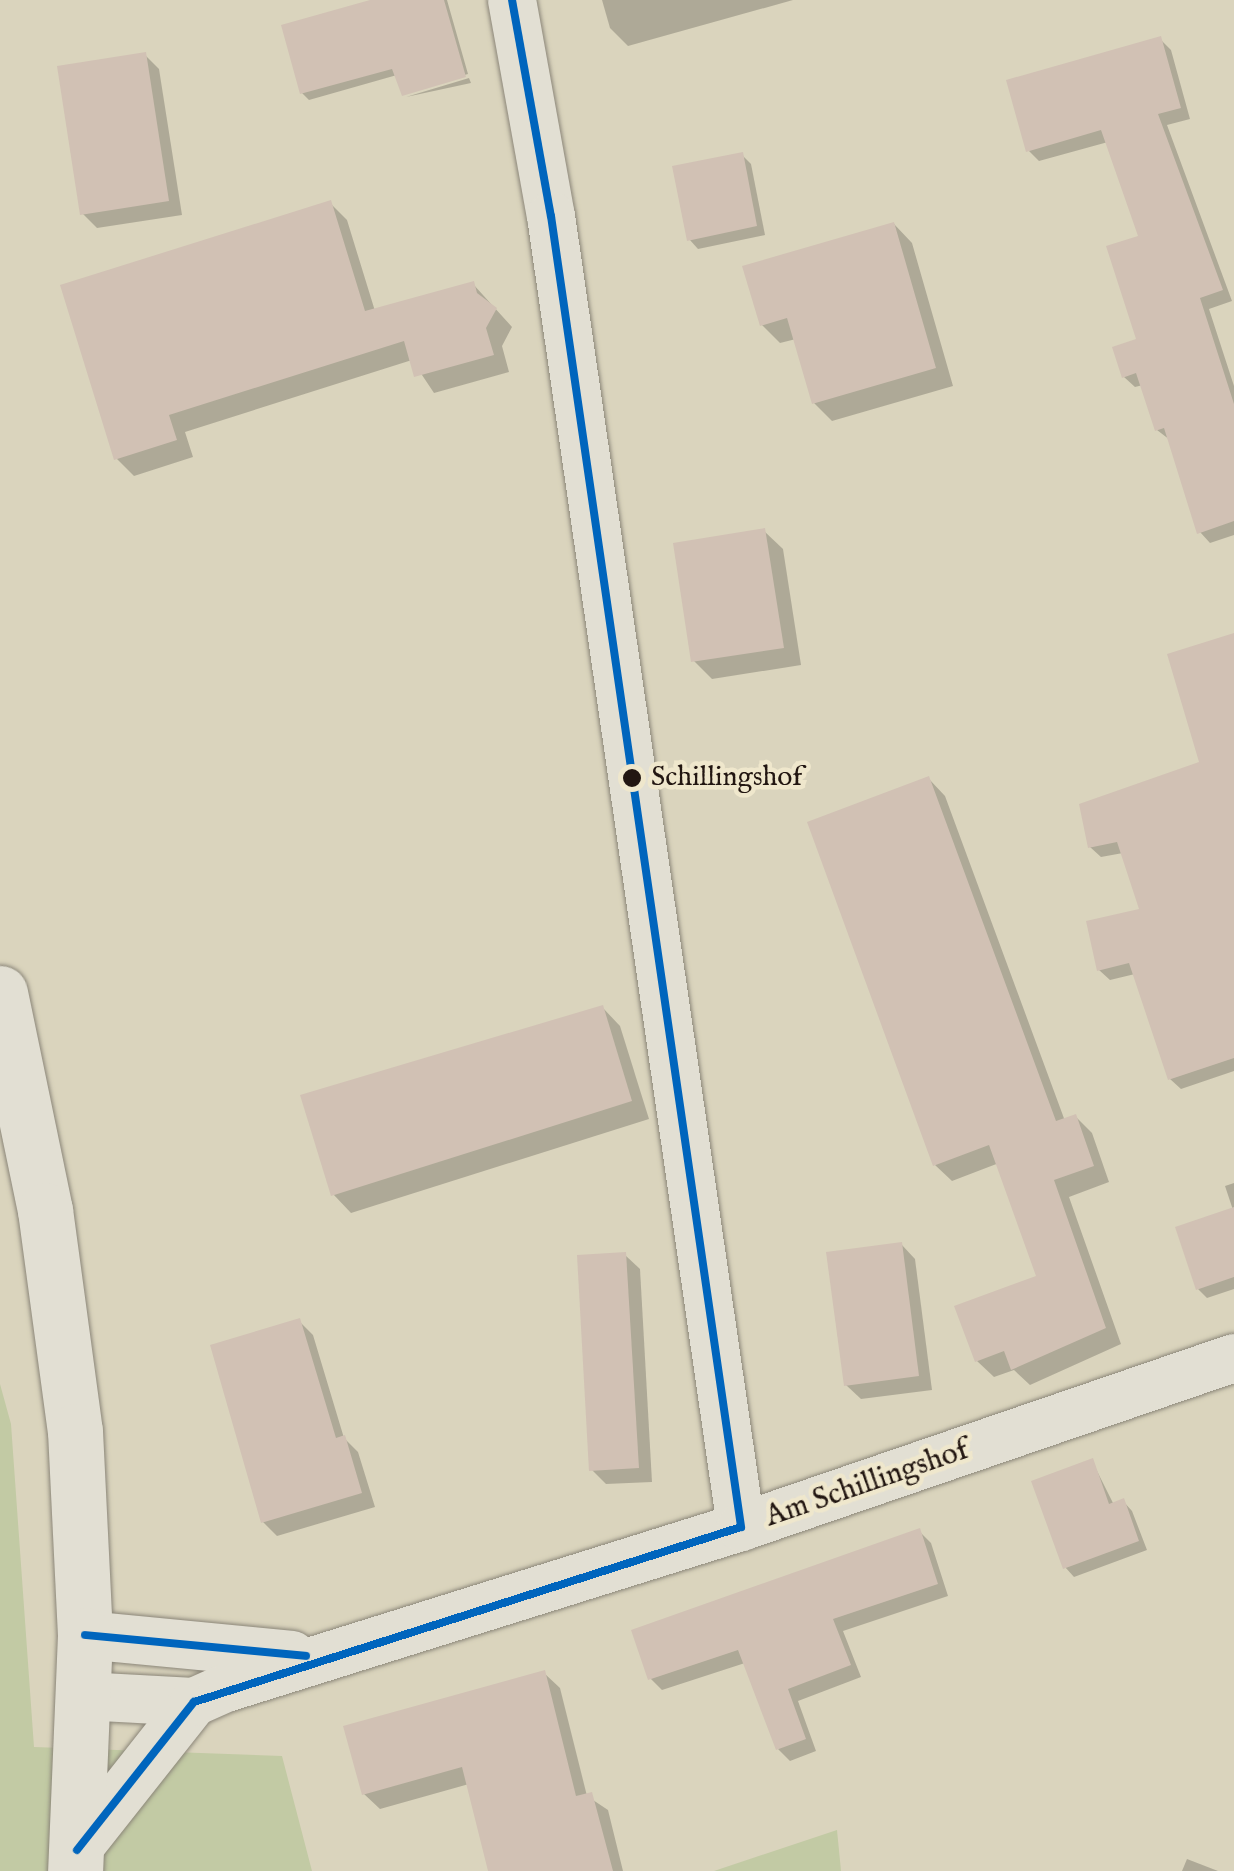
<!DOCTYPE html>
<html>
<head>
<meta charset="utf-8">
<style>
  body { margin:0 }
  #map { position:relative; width:1234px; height:1871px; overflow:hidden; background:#dad4bd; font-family:"IM FELL English",serif }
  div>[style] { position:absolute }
  .green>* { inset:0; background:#c2caa4 }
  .shadow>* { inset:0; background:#0003 }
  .building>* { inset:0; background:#d1c1b4 }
  .roads { filter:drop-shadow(0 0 2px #8b8679) drop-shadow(0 0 2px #8b8679) }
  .street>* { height:48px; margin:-24px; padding:0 24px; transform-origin:24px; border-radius:24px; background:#e2dfd3 }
  .secondary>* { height:55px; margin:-27.5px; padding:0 27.5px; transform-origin:27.5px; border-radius:27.5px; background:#e2dfd3 }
  .bus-1>* { height:8px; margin:-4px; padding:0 4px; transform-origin:4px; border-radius:4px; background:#0065bd }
  .dots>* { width:28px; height:28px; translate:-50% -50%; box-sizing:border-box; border:5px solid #efe7cc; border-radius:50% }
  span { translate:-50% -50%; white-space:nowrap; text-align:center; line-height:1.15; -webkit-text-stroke:9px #efe7cc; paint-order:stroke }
  .bus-label { font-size:28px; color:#221611 }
  .left { translate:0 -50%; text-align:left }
  .street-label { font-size:30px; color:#221611 }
</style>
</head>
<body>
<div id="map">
  <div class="green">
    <div style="clip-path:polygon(0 1384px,11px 1424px,34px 1747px,282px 1756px,312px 1871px,0 1871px)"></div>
    <div style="clip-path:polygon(837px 1830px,841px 1871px,714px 1871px)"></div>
  </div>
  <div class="shadow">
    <div style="clip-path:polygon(383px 0,447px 0,468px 74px,404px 92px,397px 75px,309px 100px,302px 93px)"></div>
    <div style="clip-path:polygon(602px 0,793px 0,628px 46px,610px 28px)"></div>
    <div style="clip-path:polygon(1160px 39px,1171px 50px,1190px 119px,1167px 125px,1232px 301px,1209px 309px,1234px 386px,1234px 535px,1210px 543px,1200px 532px,1170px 440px,1157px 430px,1143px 385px,1135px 387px,1124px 377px,1139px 341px,1141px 237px,1108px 142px,1039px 161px,1028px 150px)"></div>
    <div style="clip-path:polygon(145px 55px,159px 69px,182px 215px,97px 228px,83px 214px)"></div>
    <div style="clip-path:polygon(469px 78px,471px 83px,406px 97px)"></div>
    <div style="clip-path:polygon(742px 155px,751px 164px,765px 235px,698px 249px,689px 239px)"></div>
    <div style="clip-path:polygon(330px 203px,347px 220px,375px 311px,473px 284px,512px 327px,502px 346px,509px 372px,434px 393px,412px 360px,185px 432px,193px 457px,134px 476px,116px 458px)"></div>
    <div style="clip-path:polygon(894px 224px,912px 243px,953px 386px,832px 421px,814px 403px,796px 339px,780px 343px,762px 325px)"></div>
    <div style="clip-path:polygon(764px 531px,783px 549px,801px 665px,712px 679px,694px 661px)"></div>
    <div style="clip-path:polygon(1234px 638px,1234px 1071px,1181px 1089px,1170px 1079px,1135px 974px,1110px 980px,1099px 970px,1142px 911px,1123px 853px,1101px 857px,1090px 847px,1202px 764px)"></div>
    <div style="clip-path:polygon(929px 779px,945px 796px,1065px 1121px,1076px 1117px,1092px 1133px,1109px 1182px,1069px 1197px,1121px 1344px,1030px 1385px,1014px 1370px,994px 1377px,977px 1361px,1039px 1277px,999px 1163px,952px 1181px,935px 1165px)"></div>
    <div style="clip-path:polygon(602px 1007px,620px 1026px,649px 1119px,351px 1213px,333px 1194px)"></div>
    <div style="clip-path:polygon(1234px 1183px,1234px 1289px,1207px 1298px,1198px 1289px,1233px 1210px,1225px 1186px)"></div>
    <div style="clip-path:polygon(901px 1244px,915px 1259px,932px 1390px,861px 1399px,846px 1385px)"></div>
    <div style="clip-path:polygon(625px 1255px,640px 1269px,652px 1482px,606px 1484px,592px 1470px)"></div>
    <div style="clip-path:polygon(299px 1321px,313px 1335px,344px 1438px,358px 1452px,375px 1507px,277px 1536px,263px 1522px)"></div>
    <div style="clip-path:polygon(1092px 1461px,1114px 1505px,1123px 1501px,1132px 1511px,1147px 1550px,1074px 1577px,1065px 1567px)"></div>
    <div style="clip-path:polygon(919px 1531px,931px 1543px,948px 1596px,843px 1631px,861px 1677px,798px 1701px,816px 1751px,790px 1761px,778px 1749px,745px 1663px,662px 1690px,650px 1678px)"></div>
    <div style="clip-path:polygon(544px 1673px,560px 1688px,587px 1796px,608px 1810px,623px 1871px,490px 1871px,469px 1784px,380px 1809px,364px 1794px)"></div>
    <div style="clip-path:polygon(1187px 1859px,1218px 1871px,1182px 1871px)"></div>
  </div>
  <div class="building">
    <div style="clip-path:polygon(370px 0,444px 0,466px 77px,402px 96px,392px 69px,300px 94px,281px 25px)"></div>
    <div style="clip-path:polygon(1161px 36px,1181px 108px,1158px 114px,1223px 290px,1200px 298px,1234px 404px,1234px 521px,1197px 534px,1164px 428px,1155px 431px,1136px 373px,1122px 378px,1112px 347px,1136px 339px,1106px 246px,1138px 236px,1101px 130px,1026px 152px,1006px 80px)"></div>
    <div style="clip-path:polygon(146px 52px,169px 201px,80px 215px,57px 66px)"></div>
    <div style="clip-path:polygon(743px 152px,757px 226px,687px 241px,672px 166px)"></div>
    <div style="clip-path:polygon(331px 200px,365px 311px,474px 281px,477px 293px,497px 308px,486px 328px,494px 355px,414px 377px,404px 341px,169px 415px,177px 440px,114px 460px,60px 285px)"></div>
    <div style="clip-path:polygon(894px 222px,936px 368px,812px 404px,787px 318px,760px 326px,742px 266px)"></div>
    <div style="clip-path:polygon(765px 528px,784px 648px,691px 662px,673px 543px)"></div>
    <div style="clip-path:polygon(1234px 633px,1234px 1058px,1168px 1080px,1129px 963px,1097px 971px,1086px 921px,1139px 909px,1117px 842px,1088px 848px,1079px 804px,1199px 762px,1167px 654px)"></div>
    <div style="clip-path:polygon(929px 776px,1056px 1121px,1076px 1114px,1094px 1166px,1054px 1180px,1106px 1328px,1011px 1370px,1004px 1351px,975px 1362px,954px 1306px,1036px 1276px,989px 1145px,933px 1166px,807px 822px)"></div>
    <div style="clip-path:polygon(603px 1005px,632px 1101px,331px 1196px,300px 1095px)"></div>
    <div style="clip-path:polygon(1234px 1207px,1234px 1277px,1196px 1290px,1175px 1227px)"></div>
    <div style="clip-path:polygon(902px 1242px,919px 1376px,844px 1386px,826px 1252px)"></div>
    <div style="clip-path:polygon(626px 1252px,639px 1468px,589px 1471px,577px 1255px)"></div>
    <div style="clip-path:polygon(300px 1318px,336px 1438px,345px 1435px,362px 1493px,261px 1523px,210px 1345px)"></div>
    <div style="clip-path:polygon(1093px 1458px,1109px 1504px,1124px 1498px,1139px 1541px,1063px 1569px,1031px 1481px)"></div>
    <div style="clip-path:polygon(920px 1528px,938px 1584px,833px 1619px,851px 1665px,788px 1689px,806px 1739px,776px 1750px,738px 1650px,648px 1680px,631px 1630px)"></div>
    <div style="clip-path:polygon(545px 1670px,576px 1796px,592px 1792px,613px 1871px,488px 1871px,462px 1767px,362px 1795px,343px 1726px)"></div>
  </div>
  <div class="roads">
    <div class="street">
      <div style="left:512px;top:0;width:219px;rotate:79.8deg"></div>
      <div style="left:551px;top:216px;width:1325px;rotate:81.75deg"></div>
      <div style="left:85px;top:1635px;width:208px;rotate:5.5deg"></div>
      <div style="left:83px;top:1696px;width:111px;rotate:3.1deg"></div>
      <div style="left:77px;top:1850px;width:189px;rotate:-51.7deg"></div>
      <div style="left:194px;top:1702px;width:32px;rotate:-24deg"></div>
      <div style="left:223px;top:1689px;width:543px;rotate:-17.37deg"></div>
      <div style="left:741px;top:1527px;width:521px;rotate:-18.92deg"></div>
    </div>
    <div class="secondary">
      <div style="left:0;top:993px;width:222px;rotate:78.3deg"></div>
      <div style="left:45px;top:1210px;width:223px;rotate:82.3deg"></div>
      <div style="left:75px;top:1431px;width:204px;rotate:87.2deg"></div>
      <div style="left:85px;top:1635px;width:236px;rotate:92.4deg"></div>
    </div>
  </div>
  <div class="bus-1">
    <div style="left:512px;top:0;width:219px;rotate:79.8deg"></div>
    <div style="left:551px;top:216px;width:1325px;rotate:81.75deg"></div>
    <div style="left:85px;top:1635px;width:222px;rotate:5.4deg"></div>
    <div style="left:77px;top:1850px;width:189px;rotate:-51.7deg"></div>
    <div style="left:194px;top:1702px;width:574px;rotate:-17.74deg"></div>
  </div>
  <div class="dots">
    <div style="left:632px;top:778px;background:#221611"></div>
  </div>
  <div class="bus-label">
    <span class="left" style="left:651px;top:778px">Schillingshof</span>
  </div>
  <div class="street-label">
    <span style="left:867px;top:1484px;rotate:-19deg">Am Schillingshof</span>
  </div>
</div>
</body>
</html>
